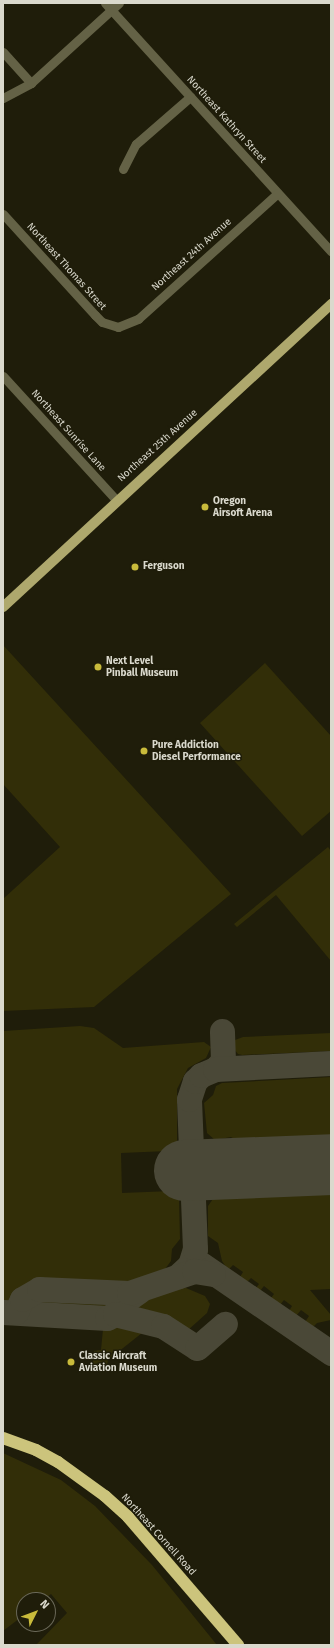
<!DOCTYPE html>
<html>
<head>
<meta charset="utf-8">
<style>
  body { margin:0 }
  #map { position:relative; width:334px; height:1648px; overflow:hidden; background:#1f1d0a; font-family:"Fira Sans",sans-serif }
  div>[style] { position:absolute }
  .green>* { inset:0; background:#322e08 }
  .taxiway>* { height:25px; margin:-12.5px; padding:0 12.5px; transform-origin:12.5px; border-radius:12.5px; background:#4a4837 }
  .runway>* { height:61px; margin:-30.5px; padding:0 30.5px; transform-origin:30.5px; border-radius:30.5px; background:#4a4837 }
  .minor>* { height:9px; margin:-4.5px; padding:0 4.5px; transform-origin:4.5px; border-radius:4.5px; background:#646246 }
  .major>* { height:10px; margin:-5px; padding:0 5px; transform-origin:5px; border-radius:5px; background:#aea86d }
  .highway>* { height:12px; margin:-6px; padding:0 6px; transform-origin:6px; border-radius:6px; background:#ccc47c }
  .dots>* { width:11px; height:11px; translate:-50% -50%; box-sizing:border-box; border:2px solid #1f1d0a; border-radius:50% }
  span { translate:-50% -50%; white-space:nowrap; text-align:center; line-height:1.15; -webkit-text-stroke:3px #1f1d0a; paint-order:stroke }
  .street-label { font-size:10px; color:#dad9cd }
  .poi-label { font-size:10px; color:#dad9cd; font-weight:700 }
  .left { translate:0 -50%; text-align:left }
  .frame { position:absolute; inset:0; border:4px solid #dad9cd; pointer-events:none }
  .north { position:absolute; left:16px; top:1592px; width:40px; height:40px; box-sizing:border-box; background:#1f1d0a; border:1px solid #6a6858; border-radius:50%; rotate:48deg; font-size:11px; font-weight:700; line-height:16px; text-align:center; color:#dad9cd }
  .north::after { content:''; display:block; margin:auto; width:14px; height:18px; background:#c9bb3b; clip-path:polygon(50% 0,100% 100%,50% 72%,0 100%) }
</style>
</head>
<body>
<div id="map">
  <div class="green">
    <div style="clip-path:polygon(3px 645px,231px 894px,94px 1007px,3px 1011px,3px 899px,60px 847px,3px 784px)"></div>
    <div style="clip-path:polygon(265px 663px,331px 736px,331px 811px,302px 836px,200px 723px)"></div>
    <div style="clip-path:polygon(328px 847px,331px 851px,331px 961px,276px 895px,237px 927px,234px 924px)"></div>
    <div style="clip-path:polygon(80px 1026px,94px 1028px,123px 1048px,204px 1042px,211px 1047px,206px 1058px,188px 1068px,177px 1089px,177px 1142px,175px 1147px,168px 1151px,121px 1153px,122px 1193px,172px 1191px,179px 1197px,180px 1239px,172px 1249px,171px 1261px,162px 1273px,146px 1282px,125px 1288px,43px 1282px,32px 1286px,10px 1301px,3px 1303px,3px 1031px)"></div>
    <div style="clip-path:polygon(331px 1033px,331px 1051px,242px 1055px,238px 1054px,234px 1049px,235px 1040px,243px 1037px)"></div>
    <div style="clip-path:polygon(331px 1077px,331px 1143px,241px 1144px,231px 1137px,215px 1140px,207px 1133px,204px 1103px,213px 1095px,216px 1086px,222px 1083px)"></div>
    <div style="clip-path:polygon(331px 1184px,331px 1289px,310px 1290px,331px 1315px,331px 1320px,317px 1323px,313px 1327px,305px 1322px,309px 1316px,301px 1310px,296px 1316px,289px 1311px,292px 1306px,284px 1300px,280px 1305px,271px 1298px,274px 1294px,264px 1286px,260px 1291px,256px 1288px,259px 1284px,251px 1278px,246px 1283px,240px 1277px,243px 1272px,233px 1265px,228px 1270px,222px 1261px,218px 1243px,208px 1236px,208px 1206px,215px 1196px,223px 1193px,232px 1197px,245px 1187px)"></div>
    <div style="clip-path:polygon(186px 1288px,205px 1296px,210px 1304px,207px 1313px,187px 1331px,166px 1319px,130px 1309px,140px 1297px,162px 1289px)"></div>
    <div style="clip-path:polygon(45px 1294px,118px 1298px,112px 1306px,103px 1310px,25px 1305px,34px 1297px)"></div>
    <div style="clip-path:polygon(117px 1322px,147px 1329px,108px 1360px,107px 1366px,92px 1372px,94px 1351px,101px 1350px,103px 1329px)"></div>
    <div style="clip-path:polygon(3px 1453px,61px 1480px,95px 1506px,152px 1565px,217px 1645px,36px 1645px,67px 1613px,51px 1594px,43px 1600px,24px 1600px,24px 1615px,3px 1631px)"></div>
  </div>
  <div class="taxiway">
    <div style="left:215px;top:1069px;width:11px;rotate:-45deg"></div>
    <div style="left:223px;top:1061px;width:30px;rotate:-92deg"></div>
    <div style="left:201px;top:1264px;width:158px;rotate:34.4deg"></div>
    <div style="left:178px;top:1276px;width:16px;rotate:-43deg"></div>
    <div style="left:190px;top:1265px;width:17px;rotate:-73deg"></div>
    <div style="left:195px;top:1249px;width:150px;rotate:-92.3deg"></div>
    <div style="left:189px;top:1099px;width:19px;rotate:-72deg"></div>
    <div style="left:195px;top:1081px;width:8px;rotate:-45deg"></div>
    <div style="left:201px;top:1075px;width:15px;rotate:-23deg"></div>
    <div style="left:215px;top:1069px;width:116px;rotate:-3deg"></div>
    <div style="left:3px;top:1312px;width:104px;rotate:3.3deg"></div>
    <div style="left:107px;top:1318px;width:11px;rotate:-27deg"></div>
    <div style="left:117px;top:1313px;width:18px;rotate:-52deg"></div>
    <div style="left:128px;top:1299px;width:14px;rotate:-36deg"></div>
    <div style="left:16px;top:1312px;width:14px;rotate:-65deg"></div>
    <div style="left:22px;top:1299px;width:20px;rotate:-30deg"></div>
    <div style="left:39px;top:1289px;width:90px;rotate:2.5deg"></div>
    <div style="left:129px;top:1293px;width:69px;rotate:-18.7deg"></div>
    <div style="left:194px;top:1271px;width:19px;rotate:9deg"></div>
    <div style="left:115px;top:1314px;width:49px;rotate:14deg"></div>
    <div style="left:163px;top:1326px;width:40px;rotate:32.9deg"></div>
    <div style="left:197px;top:1348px;width:37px;rotate:-41deg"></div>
  </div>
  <div class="runway">
    <div style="left:184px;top:1170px;width:147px;rotate:-2.3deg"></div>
  </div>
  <div class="minor">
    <div style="left:105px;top:3px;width:336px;rotate:47.7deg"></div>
    <div style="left:3px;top:52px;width:42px;rotate:47.9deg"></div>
    <div style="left:3px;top:98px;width:32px;rotate:-28deg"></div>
    <div style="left:31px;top:83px;width:119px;rotate:-42.3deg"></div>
    <div style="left:123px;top:169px;width:28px;rotate:-63deg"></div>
    <div style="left:136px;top:144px;width:72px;rotate:-41deg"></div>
    <div style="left:3px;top:214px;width:137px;rotate:47.7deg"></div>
    <div style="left:95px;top:315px;width:10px;rotate:45deg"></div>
    <div style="left:102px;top:322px;width:17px;rotate:17deg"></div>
    <div style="left:118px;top:327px;width:22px;rotate:-22deg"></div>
    <div style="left:138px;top:319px;width:188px;rotate:-42deg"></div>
    <div style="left:3px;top:376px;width:169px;rotate:47.6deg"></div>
  </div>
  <div class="major">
    <div style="left:3px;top:607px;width:447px;rotate:-42.7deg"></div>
  </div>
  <div class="highway">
    <div style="left:3px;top:1438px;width:35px;rotate:20deg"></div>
    <div style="left:36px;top:1450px;width:25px;rotate:29deg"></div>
    <div style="left:58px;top:1462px;width:58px;rotate:35.9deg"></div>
    <div style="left:105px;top:1496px;width:31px;rotate:42deg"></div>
    <div style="left:128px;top:1517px;width:169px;rotate:49.3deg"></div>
  </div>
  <div class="dots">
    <div style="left:205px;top:507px;background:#c9bb3b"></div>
    <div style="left:135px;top:567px;background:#c9bb3b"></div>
    <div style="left:98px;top:667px;background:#c9bb3b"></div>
    <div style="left:144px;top:751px;background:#c9bb3b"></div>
    <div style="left:71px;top:1362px;background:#c9bb3b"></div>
  </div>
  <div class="street-label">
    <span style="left:226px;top:120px;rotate:48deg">Northeast Kathryn Street</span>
    <span style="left:192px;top:255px;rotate:-42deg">Northeast 24th Avenue</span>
    <span style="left:66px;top:267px;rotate:48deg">Northeast Thomas Street</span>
    <span style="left:68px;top:431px;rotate:48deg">Northeast Sunrise Lane</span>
    <span style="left:158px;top:446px;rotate:-42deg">Northeast 25th Avenue</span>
    <span style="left:158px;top:1535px;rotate:48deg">Northeast Cornell Road</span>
  </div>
  <div class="poi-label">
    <span class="left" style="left:213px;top:507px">Oregon<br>Airsoft Arena</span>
    <span class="left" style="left:143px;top:567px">Ferguson</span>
    <span class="left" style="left:106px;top:667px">Next Level<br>Pinball Museum</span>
    <span class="left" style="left:152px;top:751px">Pure Addiction<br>Diesel Performance</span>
    <span class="left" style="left:79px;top:1362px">Classic Aircraft<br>Aviation Museum</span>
  </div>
  <div class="frame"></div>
  <div class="north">N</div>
</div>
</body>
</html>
